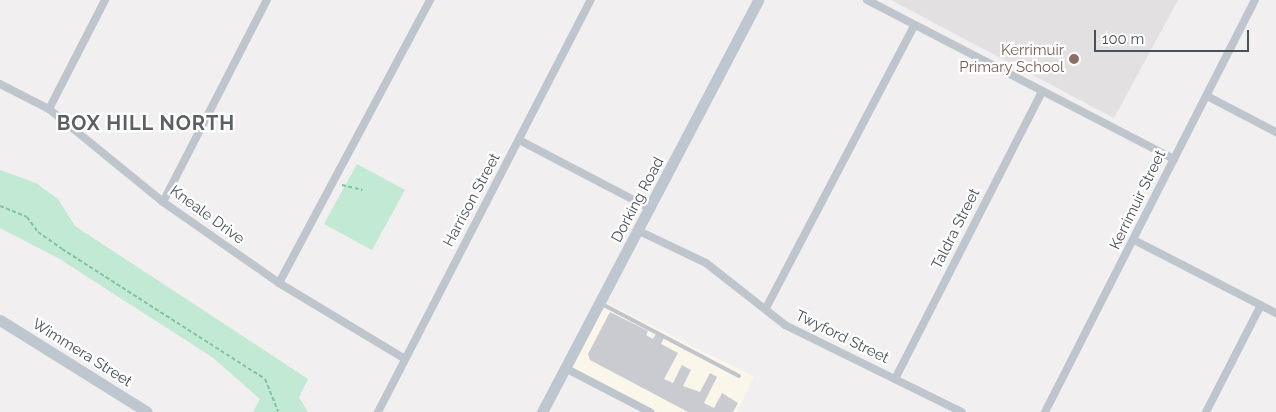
<!DOCTYPE html>
<html>
<head>
<meta charset="utf-8">
<style>
  body { margin:0 }
  #map { position:relative; width:1276px; height:412px; overflow:hidden; background:#f1efef; font-family:Raleway,sans-serif }
  div>[style] { position:absolute }
  .commercial>* { inset:0; background:#faf6ea }
  .education>* { inset:0; background:#e2e0e0 }
  .green>* { inset:0; background:#c2e9d3 }
  .building>* { inset:0; background:#c9cbd1 }
  .path>* { height:2px; margin-top:-1px; transform-origin:0; background:repeating-linear-gradient(90deg,#7ec3a3 0 4px,transparent 0 6.5px) }
  .lane>* { height:4px; margin:-2px; padding:0 2px; transform-origin:2px; border-radius:2px; background:#bfc5cc }
  .street>* { height:8px; margin:-4px; padding:0 4px; transform-origin:4px; border-radius:4px; background:#bfc5cc }
  .secondary>* { height:11px; margin:-5.5px; padding:0 5.5px; transform-origin:5.5px; border-radius:5.5px; background:#bec6d0 }
  .dots>* { width:14px; height:14px; translate:-50% -50%; box-sizing:border-box; border:2px solid #fff; border-radius:50% }
  span { translate:-50% -50%; white-space:nowrap; text-align:center; line-height:1.15; -webkit-text-stroke:4.5px #fff; paint-order:stroke }
  .education-label { font-size:15px; color:#785e54 }
  .right { translate:-100% -50%; text-align:right }
  .street-label { font-size:15px; color:#49515a }
  .district-label { font-size:20px; color:#5c5f63; font-weight:700; letter-spacing:1px }
  .scale { position:absolute; left:1094px; top:30px; width:155px; height:22px; box-sizing:border-box; border:2px solid #49515a; border-top:0; padding-left:6px; font-size:15px; line-height:18px; white-space:nowrap; color:#49515a; -webkit-text-stroke:4px #fff; paint-order:stroke }
</style>
</head>
<body>
<div id="map">
  <div class="commercial">
    <div style="clip-path:polygon(603px 301px,754px 377px,737px 412px,658px 412px,569px 367px)"></div>
  </div>
  <div class="education">
    <div style="clip-path:polygon(891px 0,1178px 0,1114px 118px)"></div>
  </div>
  <div class="green">
    <div style="clip-path:polygon(357px 164px,405px 190px,372px 250px,324px 224px)"></div>
    <div style="clip-path:polygon(0 170px,36px 183px,58px 199px,75px 226px,308px 379px,299px 397px,308px 412px,253px 412px,260px 399px,212px 357px,58px 258px,0 228px)"></div>
  </div>
  <div class="building">
    <div style="clip-path:polygon(610px 312px,648px 331px,646px 335px,653px 339px,656px 334px,664px 338px,661px 344px,678px 353px,664px 379px,673px 383px,682px 365px,691px 370px,683px 386px,700px 392px,710px 373px,717px 377px,704px 403px,714px 408px,722px 393px,738px 403px,733px 412px,688px 412px,590px 360px,588px 354px)"></div>
  </div>
  <div class="path">
    <div style="left:342px;top:185px;width:21px;rotate:14deg"></div>
    <div style="left:0;top:206px;width:29px;rotate:22deg"></div>
    <div style="left:27px;top:217px;width:19px;rotate:54deg"></div>
    <div style="left:38px;top:232px;width:29px;rotate:35deg"></div>
    <div style="left:62px;top:249px;width:241px;rotate:32.6deg"></div>
    <div style="left:265px;top:379px;width:35px;rotate:68deg"></div>
  </div>
  <div class="lane">
    <div style="left:600px;top:303px;width:157px;rotate:27.7deg"></div>
  </div>
  <div class="street">
    <div style="left:867px;top:0;width:346px;rotate:27.4deg"></div>
    <div style="left:0;top:84px;width:55px;rotate:27deg"></div>
    <div style="left:49px;top:109px;width:147px;rotate:39.2deg"></div>
    <div style="left:163px;top:202px;width:141px;rotate:34.9deg"></div>
    <div style="left:279px;top:283px;width:147px;rotate:31.1deg"></div>
    <div style="left:1207px;top:96px;width:78px;rotate:27.6deg"></div>
    <div style="left:49px;top:109px;width:123px;rotate:-62.8deg"></div>
    <div style="left:519px;top:140px;width:149px;rotate:27.6deg"></div>
    <div style="left:163px;top:202px;width:227px;rotate:-62.8deg"></div>
    <div style="left:639px;top:231px;width:74px;rotate:25.5deg"></div>
    <div style="left:706px;top:263px;width:100px;rotate:38.1deg"></div>
    <div style="left:785px;top:325px;width:197px;rotate:26.2deg"></div>
    <div style="left:1134px;top:240px;width:160px;rotate:27.2deg"></div>
    <div style="left:279px;top:283px;width:321px;rotate:-61.9deg"></div>
    <div style="left:766px;top:308px;width:318px;rotate:-62.3deg"></div>
    <div style="left:565px;top:368px;width:96px;rotate:27.4deg"></div>
    <div style="left:895px;top:379px;width:322px;rotate:-62.9deg"></div>
    <div style="left:378px;top:412px;width:464px;rotate:-62.7deg"></div>
    <div style="left:1045px;top:412px;width:462px;rotate:-63deg"></div>
    <div style="left:1206px;top:412px;width:120px;rotate:-62.8deg"></div>
  </div>
  <div class="secondary">
    <div style="left:0;top:320px;width:173px;rotate:32deg"></div>
    <div style="left:542px;top:412px;width:465px;rotate:-62.3deg"></div>
  </div>
  <div class="dots">
    <div style="left:1074px;top:59px;background:#8d6e63"></div>
  </div>
  <div class="education-label">
    <span class="right" style="left:1064px;top:59px">Kerrimuir<br>Primary School</span>
  </div>
  <div class="street-label">
    <span style="left:472px;top:200px;rotate:-62deg">Harrison Street</span>
    <span style="left:638px;top:200px;rotate:-62deg">Dorking Road</span>
    <span style="left:1138px;top:200px;rotate:-64deg">Kerrimuir Street</span>
    <span style="left:207px;top:215px;rotate:36deg">Kneale Drive</span>
    <span style="left:956px;top:229px;rotate:-63deg">Taldra Street</span>
    <span style="left:842px;top:337px;rotate:26deg">Twyford Street</span>
    <span style="left:82px;top:353px;rotate:32deg">Wimmera Street</span>
  </div>
  <div class="district-label">
    <span style="left:146px;top:123px">BOX HILL NORTH</span>
  </div>
  <div class="scale">100 m</div>
</div>
</body>
</html>
